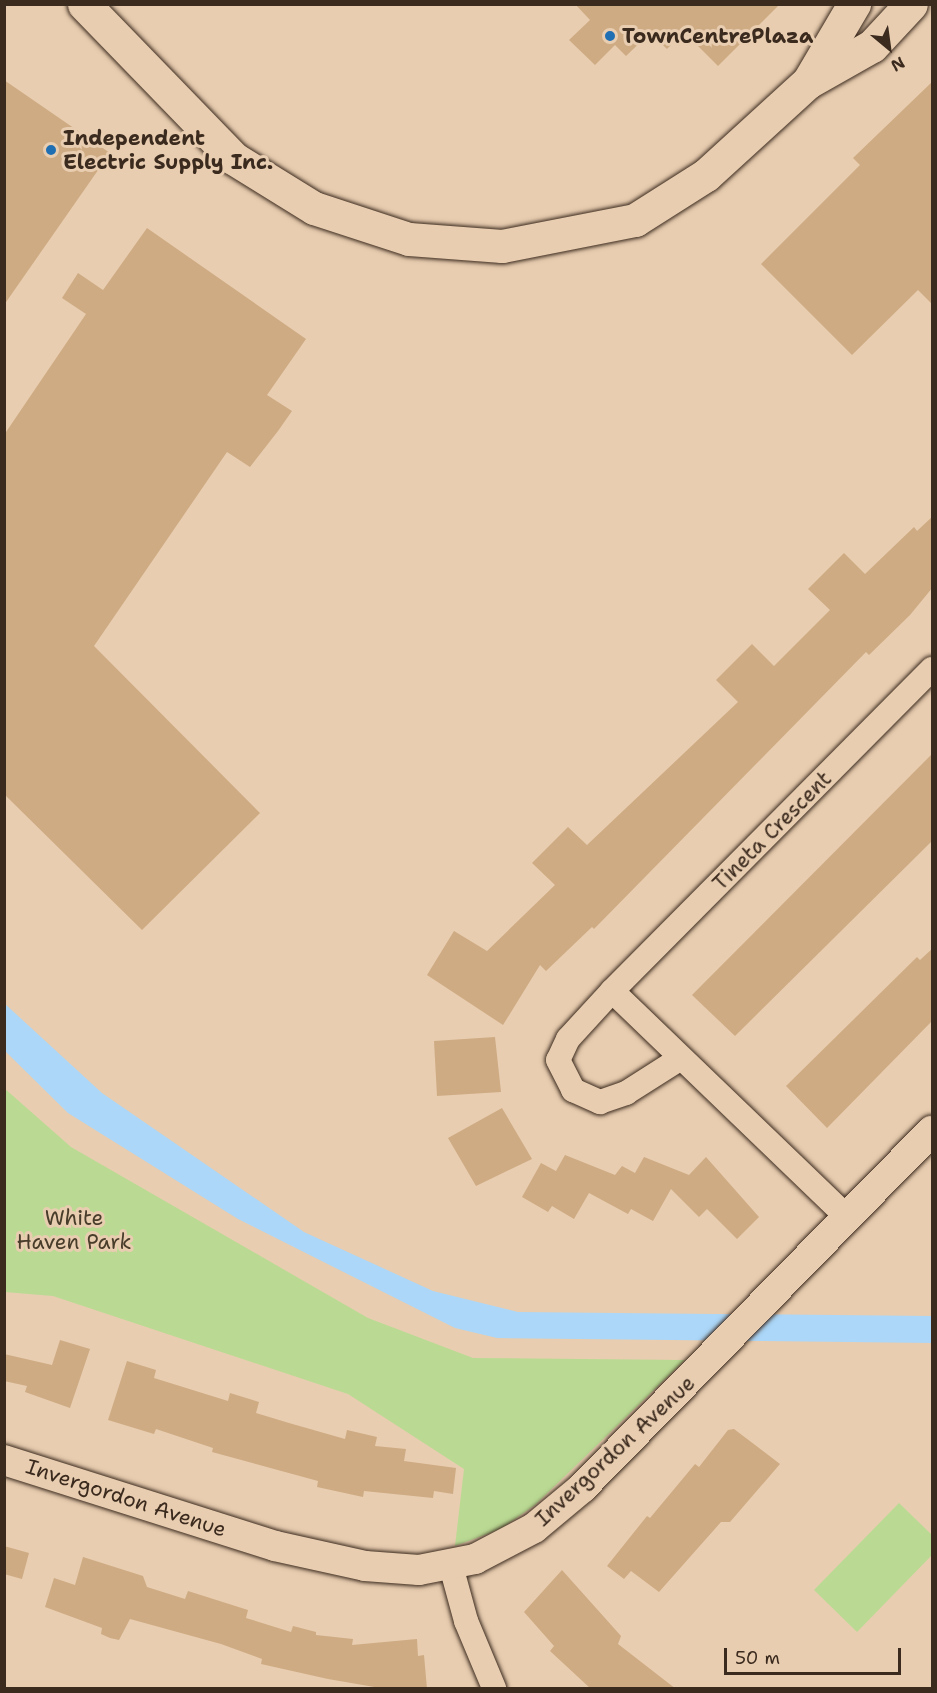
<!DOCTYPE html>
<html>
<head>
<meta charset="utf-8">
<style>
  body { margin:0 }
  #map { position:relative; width:937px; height:1693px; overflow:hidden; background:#e8cdb0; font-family:"Shantell Sans",sans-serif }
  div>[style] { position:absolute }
  .green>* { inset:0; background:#bada93 }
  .water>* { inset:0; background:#acd7f8 }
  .building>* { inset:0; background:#ceab83 }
  .roads { filter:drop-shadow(0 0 2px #3b2a1e) drop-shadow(0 0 2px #3b2a1e) }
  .minor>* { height:24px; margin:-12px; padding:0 12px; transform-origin:12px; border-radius:12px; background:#e8cdb0 }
  .tertiary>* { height:30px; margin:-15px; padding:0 15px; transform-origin:15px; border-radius:15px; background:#e8cdb0 }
  .secondary>* { height:33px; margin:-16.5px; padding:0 16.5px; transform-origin:16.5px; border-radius:16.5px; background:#e8cdb0 }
  .dots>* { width:16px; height:16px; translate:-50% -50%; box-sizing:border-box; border:3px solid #e8cdb0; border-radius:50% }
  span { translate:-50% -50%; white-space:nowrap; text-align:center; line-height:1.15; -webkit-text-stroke:6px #e8cdb0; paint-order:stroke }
  .poi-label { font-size:21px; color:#3b2a1e; font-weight:700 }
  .left { translate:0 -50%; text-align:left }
  .street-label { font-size:21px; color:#3b2a1e }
  .park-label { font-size:21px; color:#483c2a }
  .frame { position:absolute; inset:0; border:6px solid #3b2a1e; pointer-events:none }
  .north { position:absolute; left:859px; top:18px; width:60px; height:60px; -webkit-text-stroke:4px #e8cdb0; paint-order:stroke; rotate:151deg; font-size:16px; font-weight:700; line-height:24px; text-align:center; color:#3b2a1e }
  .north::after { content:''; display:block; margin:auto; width:21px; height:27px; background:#3b2a1e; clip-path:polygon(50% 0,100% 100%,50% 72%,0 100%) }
  .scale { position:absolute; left:724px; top:1648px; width:177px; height:27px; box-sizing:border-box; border:3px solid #3b2a1e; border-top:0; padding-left:8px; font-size:18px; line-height:21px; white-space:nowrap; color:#3b2a1e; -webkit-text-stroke:4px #e8cdb0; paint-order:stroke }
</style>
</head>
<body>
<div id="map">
  <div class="green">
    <div style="clip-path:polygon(4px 1088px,71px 1147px,368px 1318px,473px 1358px,685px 1360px,535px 1505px,501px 1529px,455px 1546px,464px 1469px,348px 1394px,53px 1296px,5px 1292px)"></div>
    <div style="clip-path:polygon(899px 1503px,932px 1535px,932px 1555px,857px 1632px,814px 1590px)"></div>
  </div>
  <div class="water">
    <div style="clip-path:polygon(4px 1003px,102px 1093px,304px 1232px,433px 1291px,518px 1312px,932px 1316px,932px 1343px,497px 1338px,455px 1328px,238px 1219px,68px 1113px,5px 1051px)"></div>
  </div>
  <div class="building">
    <div style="clip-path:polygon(575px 4px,780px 4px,718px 66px,684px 32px,667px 49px,650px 33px,626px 56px,615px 45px,595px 65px,569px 40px,590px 20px)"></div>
    <div style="clip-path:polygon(4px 80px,110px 153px,4px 305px)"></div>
    <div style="clip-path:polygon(933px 81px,933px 305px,918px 290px,852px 355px,761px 264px,860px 165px,853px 158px)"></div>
    <div style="clip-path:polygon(147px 228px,306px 339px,267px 395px,292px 411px,278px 431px,250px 467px,227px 452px,94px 646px,260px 813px,142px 930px,4px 794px,4px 435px,86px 314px,62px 298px,78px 273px,103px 290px)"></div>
    <div style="clip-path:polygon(933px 516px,933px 587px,910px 615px,869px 655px,866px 652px,594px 929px,592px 927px,546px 971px,540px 965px,503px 1025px,427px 975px,454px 931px,487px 951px,555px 885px,532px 863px,568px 827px,587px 845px,738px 702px,716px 680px,752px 644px,774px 666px,830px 610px,808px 589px,844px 553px,865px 574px,914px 527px,917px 531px)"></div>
    <div style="clip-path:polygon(933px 753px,933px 840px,735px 1036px,692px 995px)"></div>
    <div style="clip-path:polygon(933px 948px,933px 1020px,827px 1128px,786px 1086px,917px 957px,920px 960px)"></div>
    <div style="clip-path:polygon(495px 1037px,501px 1092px,437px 1096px,434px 1041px)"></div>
    <div style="clip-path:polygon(502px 1108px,532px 1159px,476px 1186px,448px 1138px)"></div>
    <div style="clip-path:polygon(565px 1155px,615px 1175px,622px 1166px,635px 1173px,644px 1157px,689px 1175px,706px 1157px,759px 1217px,737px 1239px,707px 1209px,699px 1217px,671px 1189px,653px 1221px,631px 1209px,628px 1214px,589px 1193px,574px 1219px,552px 1206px,548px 1212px,522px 1197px,541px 1163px,556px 1171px)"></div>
    <div style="clip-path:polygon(60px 1340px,90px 1349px,70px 1408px,25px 1392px,27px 1386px,4px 1381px,4px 1354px,52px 1365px)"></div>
    <div style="clip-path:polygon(127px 1361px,156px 1370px,154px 1378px,228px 1401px,230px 1393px,259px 1402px,256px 1413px,289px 1423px,345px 1439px,347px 1430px,377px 1437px,375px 1446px,406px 1449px,404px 1461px,456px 1468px,453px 1494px,434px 1491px,433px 1498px,364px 1491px,363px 1497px,317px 1487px,318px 1481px,212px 1452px,213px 1448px,156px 1429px,154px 1434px,108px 1420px)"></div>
    <div style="clip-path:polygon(734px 1429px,780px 1464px,730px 1522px,721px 1522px,659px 1592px,631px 1571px,624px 1579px,607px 1566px,647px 1516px,650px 1518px,695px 1464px,699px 1467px,728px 1430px)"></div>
    <div style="clip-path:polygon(4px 1546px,29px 1553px,22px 1579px,4px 1574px)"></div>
    <div style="clip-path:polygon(83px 1557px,143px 1576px,147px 1587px,185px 1599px,188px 1591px,248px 1610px,246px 1618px,291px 1632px,293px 1626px,316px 1632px,316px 1635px,353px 1639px,352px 1645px,417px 1639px,418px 1656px,424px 1655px,427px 1689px,386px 1689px,328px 1679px,261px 1664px,262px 1659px,221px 1644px,130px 1619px,119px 1640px,110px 1638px,101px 1634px,102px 1628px,45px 1607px,54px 1578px,75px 1585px)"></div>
    <div style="clip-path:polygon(562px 1570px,621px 1636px,618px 1644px,676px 1689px,591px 1689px,550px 1651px,554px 1646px,524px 1612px)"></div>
  </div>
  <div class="roads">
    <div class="minor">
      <div style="left:612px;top:991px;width:65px;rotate:132.5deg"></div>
      <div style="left:568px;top:1039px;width:23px;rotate:115deg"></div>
      <div style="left:558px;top:1060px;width:34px;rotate:63deg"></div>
      <div style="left:573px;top:1090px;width:30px;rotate:24deg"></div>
      <div style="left:600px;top:1102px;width:28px;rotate:-19deg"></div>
      <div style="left:626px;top:1093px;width:65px;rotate:-32.5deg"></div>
      <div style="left:847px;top:1217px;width:326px;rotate:-136.1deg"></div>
      <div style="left:612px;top:991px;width:454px;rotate:-45.2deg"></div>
      <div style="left:451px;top:1566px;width:57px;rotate:74.7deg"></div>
      <div style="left:466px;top:1621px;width:73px;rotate:67.3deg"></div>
    </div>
    <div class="tertiary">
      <div style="left:4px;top:1460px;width:284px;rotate:17.6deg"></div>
      <div style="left:275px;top:1546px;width:92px;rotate:12.5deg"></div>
      <div style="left:365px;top:1566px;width:54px;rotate:4.2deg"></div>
      <div style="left:419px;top:1570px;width:57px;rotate:-11.1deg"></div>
      <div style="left:475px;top:1559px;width:67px;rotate:-27.7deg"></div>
      <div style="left:534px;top:1528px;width:62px;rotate:-39.8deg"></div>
      <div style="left:582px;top:1488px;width:500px;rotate:-45.6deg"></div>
    </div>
    <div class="secondary">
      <div style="left:84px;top:4px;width:214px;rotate:45.9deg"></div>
      <div style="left:233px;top:158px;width:95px;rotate:31.7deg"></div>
      <div style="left:314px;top:208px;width:100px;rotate:18.1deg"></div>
      <div style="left:409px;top:239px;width:93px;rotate:4.3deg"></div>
      <div style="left:502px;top:246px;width:136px;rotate:-11.1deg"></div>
      <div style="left:635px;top:220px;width:84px;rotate:-32.4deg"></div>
      <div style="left:706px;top:175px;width:138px;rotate:-42.4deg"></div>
      <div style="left:808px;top:82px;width:73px;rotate:-29.4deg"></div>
      <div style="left:872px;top:46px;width:57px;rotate:-47.1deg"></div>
      <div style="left:808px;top:82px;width:91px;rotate:-59.5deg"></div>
    </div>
  </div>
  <div class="dots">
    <div style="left:610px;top:36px;background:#1f6fb2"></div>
    <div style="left:51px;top:150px;background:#1f6fb2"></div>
  </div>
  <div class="poi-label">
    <span class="left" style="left:622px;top:36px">TownCentrePlaza</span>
    <span class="left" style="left:63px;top:150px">Independent<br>Electric Supply Inc.</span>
  </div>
  <div class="street-label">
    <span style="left:772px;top:831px;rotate:-45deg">Tineta Crescent</span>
    <span style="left:615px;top:1451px;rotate:-43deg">Invergordon Avenue</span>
    <span style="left:126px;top:1498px;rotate:18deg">Invergordon Avenue</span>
  </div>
  <div class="park-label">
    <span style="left:74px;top:1230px">White<br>Haven Park</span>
  </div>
  <div class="frame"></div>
  <div class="north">N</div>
  <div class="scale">50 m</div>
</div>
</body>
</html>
